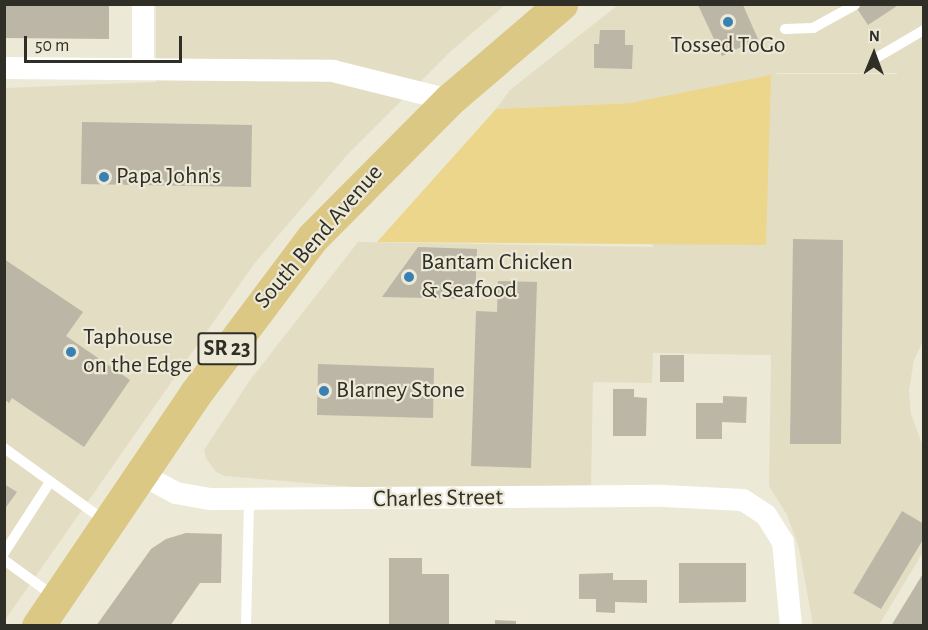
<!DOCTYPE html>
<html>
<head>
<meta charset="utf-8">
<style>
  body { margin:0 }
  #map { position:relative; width:928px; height:630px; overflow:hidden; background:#ede9d7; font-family:"Alegreya Sans",sans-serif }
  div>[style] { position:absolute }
  .built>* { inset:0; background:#e3ddc4 }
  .green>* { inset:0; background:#ecd68b }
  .building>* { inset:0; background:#bbb6a6 }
  .service>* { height:10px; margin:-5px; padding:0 5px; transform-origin:5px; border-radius:5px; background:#fff }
  .minor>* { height:22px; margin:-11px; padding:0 11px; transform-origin:11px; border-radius:11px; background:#fff }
  .primary>* { height:33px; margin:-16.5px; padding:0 16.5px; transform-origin:16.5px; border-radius:16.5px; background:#dac884 }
  .dots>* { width:16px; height:16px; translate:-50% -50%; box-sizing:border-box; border:3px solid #ede9d7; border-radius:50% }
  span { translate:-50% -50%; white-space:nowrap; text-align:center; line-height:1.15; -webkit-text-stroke:4.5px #ede9d7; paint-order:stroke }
  .shield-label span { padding:2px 4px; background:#ede9d7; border:2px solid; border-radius:4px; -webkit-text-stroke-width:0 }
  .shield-label { font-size:22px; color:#2f2e27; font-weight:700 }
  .poi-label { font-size:24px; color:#2f2e27 }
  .left { translate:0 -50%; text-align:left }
  .street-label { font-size:24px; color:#2f2e27 }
  .frame { position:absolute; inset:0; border:6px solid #2f2e27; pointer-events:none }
  .north { position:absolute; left:844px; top:24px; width:60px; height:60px; -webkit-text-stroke:4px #ede9d7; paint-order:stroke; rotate:1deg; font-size:16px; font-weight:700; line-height:24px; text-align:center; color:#2f2e27 }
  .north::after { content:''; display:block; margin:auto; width:21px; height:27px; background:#2f2e27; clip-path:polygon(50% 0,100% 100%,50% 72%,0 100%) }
  .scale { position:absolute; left:24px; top:36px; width:158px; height:27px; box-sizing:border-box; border:3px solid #2f2e27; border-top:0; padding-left:8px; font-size:18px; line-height:21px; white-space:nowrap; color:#2f2e27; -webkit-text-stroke:4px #ede9d7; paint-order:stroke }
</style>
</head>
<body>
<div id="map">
  <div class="built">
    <div style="clip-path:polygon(156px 5px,505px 5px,451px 51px,347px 155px,254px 264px,5px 620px,5px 88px,156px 82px)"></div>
    <div style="clip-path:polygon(evenodd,618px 5px,923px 5px,924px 339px,914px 360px,909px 390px,911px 414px,923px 446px,923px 552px,879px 625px,813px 625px,799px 548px,787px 515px,769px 486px,771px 355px,653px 353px,652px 383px,593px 382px,591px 486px,379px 489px,225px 476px,216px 472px,206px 458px,204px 450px,250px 380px,358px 242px,653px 247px,630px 103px,496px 109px,510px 90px,618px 5px,778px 73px,897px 73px,897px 74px,775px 74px,778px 73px)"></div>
  </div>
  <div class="green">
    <div style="clip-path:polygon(771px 75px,766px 245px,377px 242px,496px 109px,630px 103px)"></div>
  </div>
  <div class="building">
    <div style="clip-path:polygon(4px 4px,109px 5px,109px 39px,4px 38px)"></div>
    <div style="clip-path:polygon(854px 4px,900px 4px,868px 25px)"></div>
    <div style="clip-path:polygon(698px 5px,743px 5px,758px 39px,722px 56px)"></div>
    <div style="clip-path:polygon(600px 30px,625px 30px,625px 45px,633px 45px,632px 69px,594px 68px,594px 44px,599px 44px)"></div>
    <div style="clip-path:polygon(82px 122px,252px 125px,251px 187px,81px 184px)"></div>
    <div style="clip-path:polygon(793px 239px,843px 240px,841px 444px,790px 444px)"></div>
    <div style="clip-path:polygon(418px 247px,477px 249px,475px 299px,382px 297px)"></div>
    <div style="clip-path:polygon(4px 259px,83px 312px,66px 336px,130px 380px,84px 447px,12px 398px,9px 403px,4px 399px)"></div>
    <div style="clip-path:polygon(498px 281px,537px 282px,531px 468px,471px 466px,476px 311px,497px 312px)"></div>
    <div style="clip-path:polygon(660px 355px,684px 355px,684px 382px,660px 382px)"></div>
    <div style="clip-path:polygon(318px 364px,434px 368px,433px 418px,317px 415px)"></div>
    <div style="clip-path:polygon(613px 389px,634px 389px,634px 397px,647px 398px,646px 436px,613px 436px)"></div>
    <div style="clip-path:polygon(723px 396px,747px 397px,746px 423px,722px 422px,722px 439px,696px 439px,696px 403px,723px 403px)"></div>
    <div style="clip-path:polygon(4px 484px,17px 492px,4px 510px)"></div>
    <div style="clip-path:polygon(902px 511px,924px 524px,924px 538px,881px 609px,853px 593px)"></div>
    <div style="clip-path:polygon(186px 533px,222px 534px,221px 583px,200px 583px,170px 626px,96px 626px,151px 549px,166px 539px)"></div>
    <div style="clip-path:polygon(389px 558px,422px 558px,422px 574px,449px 574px,449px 626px,389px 626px)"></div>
    <div style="clip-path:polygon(679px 563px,746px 563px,746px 602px,679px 603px)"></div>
    <div style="clip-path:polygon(924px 572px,924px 626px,891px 626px)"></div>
    <div style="clip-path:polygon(613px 573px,613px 580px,647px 580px,647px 603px,615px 602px,615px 613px,596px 612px,596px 599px,579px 599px,579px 574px)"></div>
    <div style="clip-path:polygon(495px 620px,516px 621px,516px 626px,495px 626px)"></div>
  </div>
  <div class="service">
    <div style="left:785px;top:29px;width:28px;rotate:-2deg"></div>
    <div style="left:813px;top:28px;width:48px;rotate:-28.7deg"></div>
    <div style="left:876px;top:58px;width:56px;rotate:-30.3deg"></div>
    <div style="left:4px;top:448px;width:123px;rotate:35.8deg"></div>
    <div style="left:4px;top:553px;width:85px;rotate:-57.1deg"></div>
    <div style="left:4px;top:560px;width:63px;rotate:36deg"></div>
    <div style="left:246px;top:626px;width:125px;rotate:-88.6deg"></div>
  </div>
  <div class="minor">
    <div style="left:143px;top:4px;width:64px;rotate:90deg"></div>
    <div style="left:4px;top:68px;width:329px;rotate:0.5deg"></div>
    <div style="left:333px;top:71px;width:120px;rotate:14deg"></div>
    <div style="left:139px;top:473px;width:42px;rotate:28.4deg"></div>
    <div style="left:176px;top:493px;width:35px;rotate:10deg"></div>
    <div style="left:210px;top:499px;width:454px;rotate:-0.4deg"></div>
    <div style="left:664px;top:496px;width:79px;rotate:2.9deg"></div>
    <div style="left:743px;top:500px;width:27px;rotate:33deg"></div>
    <div style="left:766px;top:515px;width:32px;rotate:58deg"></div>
    <div style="left:783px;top:542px;width:84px;rotate:84.6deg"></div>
  </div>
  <div class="primary">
    <div style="left:38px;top:626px;width:280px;rotate:-55.9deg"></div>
    <div style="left:195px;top:394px;width:196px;rotate:-53.1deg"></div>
    <div style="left:313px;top:237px;width:193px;rotate:-45.2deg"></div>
    <div style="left:449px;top:100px;width:148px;rotate:-40.6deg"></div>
  </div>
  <div class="dots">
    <div style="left:728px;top:22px;background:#3980b4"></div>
    <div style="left:104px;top:177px;background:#3980b4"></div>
    <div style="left:409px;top:277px;background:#3980b4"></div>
    <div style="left:71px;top:352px;background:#3980b4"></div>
    <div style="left:324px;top:391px;background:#3980b4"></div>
  </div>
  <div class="shield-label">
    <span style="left:227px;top:349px">SR 23</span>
  </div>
  <div class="poi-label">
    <span style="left:728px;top:46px">Tossed ToGo</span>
    <span class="left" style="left:116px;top:177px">Papa John's</span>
    <span class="left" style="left:421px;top:277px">Bantam Chicken<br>&amp; Seafood</span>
    <span class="left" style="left:83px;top:352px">Taphouse<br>on the Edge</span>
    <span class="left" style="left:336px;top:391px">Blarney Stone</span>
  </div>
  <div class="street-label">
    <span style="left:319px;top:237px;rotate:-49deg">South Bend Avenue</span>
    <span style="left:438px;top:499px;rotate:-1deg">Charles Street</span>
  </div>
  <div class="frame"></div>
  <div class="north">N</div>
  <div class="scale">50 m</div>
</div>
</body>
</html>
